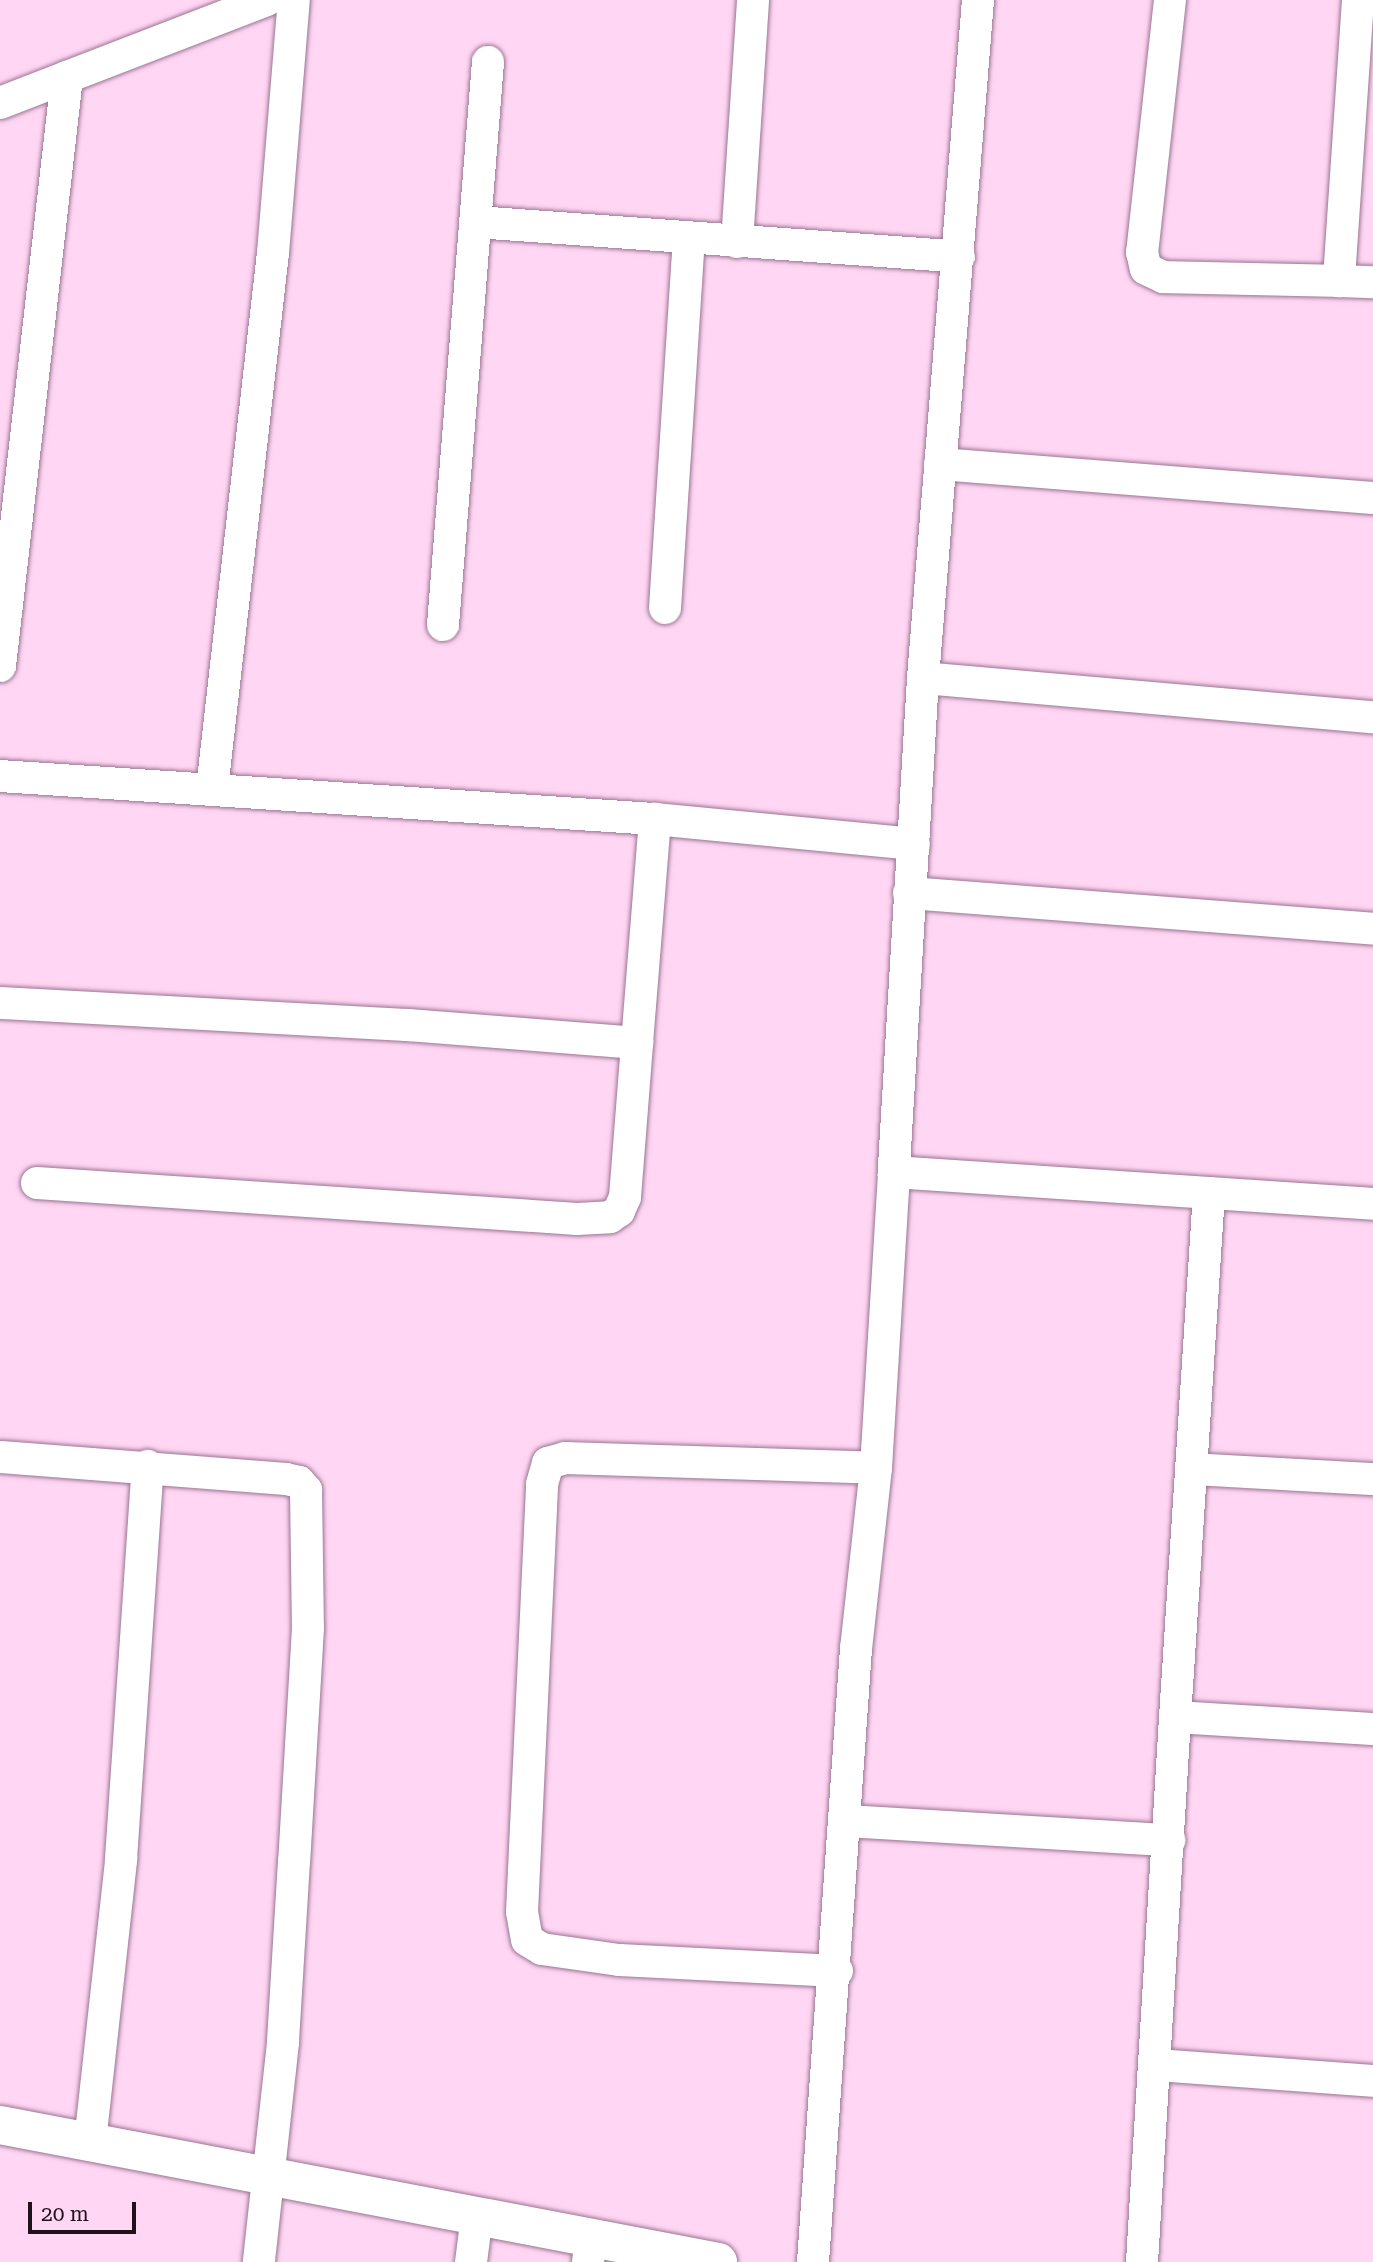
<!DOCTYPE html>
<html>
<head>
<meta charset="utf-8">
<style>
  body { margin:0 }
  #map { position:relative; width:1373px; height:2262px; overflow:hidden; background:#ffd6f4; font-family:"Roboto Serif",serif }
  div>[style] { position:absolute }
  .roads { filter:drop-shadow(0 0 2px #9a7590) drop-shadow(0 0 2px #9a7590) }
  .street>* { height:32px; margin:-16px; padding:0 16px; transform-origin:16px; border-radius:16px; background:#fff }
  .secondary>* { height:38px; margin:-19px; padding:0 19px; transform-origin:19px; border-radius:19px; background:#fff }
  span { translate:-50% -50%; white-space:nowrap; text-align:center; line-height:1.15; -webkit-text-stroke:7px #ffd6f4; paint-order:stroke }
  .scale { position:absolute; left:28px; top:2202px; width:108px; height:32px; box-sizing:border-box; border:4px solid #20121c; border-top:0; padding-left:9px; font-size:21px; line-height:24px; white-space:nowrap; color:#20121c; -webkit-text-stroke:5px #ffd6f4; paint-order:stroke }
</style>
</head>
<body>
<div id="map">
  <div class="roads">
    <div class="street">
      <div style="left:978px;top:0;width:680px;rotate:94.64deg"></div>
      <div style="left:923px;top:678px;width:495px;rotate:93.4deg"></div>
      <div style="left:894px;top:1172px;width:480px;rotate:3.8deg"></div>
      <div style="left:1170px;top:0;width:254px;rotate:96.3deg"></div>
      <div style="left:1142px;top:252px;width:17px;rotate:77deg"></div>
      <div style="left:1146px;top:269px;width:19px;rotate:25deg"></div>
      <div style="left:1163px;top:277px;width:176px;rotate:1.3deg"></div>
      <div style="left:1358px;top:0;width:282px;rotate:93.9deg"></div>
      <div style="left:1339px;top:281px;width:34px;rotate:2deg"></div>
      <div style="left:67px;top:77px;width:214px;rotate:-21.1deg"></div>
      <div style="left:0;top:103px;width:72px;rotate:-21.2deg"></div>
      <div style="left:67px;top:77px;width:593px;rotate:96.49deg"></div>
      <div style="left:476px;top:222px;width:484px;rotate:4.1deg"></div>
      <div style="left:737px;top:242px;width:243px;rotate:-86.2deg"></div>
      <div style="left:940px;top:464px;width:434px;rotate:4.5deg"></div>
      <div style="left:665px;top:608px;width:370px;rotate:-86.3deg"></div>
      <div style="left:443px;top:625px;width:565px;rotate:-85.43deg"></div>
      <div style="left:923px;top:678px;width:452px;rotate:5deg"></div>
      <div style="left:0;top:776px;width:656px;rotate:3.76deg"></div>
      <div style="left:655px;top:819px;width:260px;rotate:5.5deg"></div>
      <div style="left:212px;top:789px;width:539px;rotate:-83.51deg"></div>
      <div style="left:273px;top:253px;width:254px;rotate:-85.3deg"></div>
      <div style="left:909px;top:893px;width:465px;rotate:4.4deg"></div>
      <div style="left:0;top:1003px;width:409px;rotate:3.1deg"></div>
      <div style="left:408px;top:1025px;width:230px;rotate:4.5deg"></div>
      <div style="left:637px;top:1043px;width:225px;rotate:-85.4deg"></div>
      <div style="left:37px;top:1183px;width:541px;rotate:3.81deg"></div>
      <div style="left:577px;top:1219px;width:33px;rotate:-3deg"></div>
      <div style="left:610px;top:1217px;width:11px;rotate:-34deg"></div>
      <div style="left:619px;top:1211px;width:15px;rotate:-67deg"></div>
      <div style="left:625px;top:1197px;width:154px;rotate:-85.5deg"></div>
      <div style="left:1209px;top:1193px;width:525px;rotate:93.71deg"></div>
      <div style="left:1175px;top:1717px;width:198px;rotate:3.5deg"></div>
      <div style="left:1px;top:1457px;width:286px;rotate:4.4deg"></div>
      <div style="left:286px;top:1479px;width:13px;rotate:13deg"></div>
      <div style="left:299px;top:1482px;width:11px;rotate:49deg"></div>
      <div style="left:306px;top:1490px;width:138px;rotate:89.2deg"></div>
      <div style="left:308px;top:1628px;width:233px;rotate:93.4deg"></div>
      <div style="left:294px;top:1861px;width:182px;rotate:93.5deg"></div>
      <div style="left:283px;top:2043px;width:220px;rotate:96.3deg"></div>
      <div style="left:1192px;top:1469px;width:181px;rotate:3.2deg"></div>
      <div style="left:846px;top:1821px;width:324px;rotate:3.4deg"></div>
      <div style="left:837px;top:1971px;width:218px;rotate:-177.1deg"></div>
      <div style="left:619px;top:1960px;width:78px;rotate:-171.9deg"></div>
      <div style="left:542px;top:1949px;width:17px;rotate:-149deg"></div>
      <div style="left:527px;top:1940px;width:28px;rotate:-100deg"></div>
      <div style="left:522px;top:1912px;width:428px;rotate:-87.3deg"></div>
      <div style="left:542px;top:1484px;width:22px;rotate:-74deg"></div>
      <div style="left:548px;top:1463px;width:18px;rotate:-16deg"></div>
      <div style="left:565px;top:1458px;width:311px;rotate:1.8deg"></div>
      <div style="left:1156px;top:2065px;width:218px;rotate:4.2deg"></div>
      <div style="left:90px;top:2142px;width:285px;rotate:-83.7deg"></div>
      <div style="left:121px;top:1859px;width:394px;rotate:-86.1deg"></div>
      <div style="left:471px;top:2262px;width:46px;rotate:-82.6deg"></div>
      <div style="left:588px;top:2262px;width:24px;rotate:-83deg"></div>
      <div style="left:813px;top:2262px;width:615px;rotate:-85.99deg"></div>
      <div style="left:856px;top:1649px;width:182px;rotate:-83.7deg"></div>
      <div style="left:876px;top:1468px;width:297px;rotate:-86.5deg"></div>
      <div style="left:1142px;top:2262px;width:546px;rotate:-86.53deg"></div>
    </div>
    <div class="secondary">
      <div style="left:0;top:2125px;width:731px;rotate:10.8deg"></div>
    </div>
  </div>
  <div class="scale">20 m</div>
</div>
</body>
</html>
